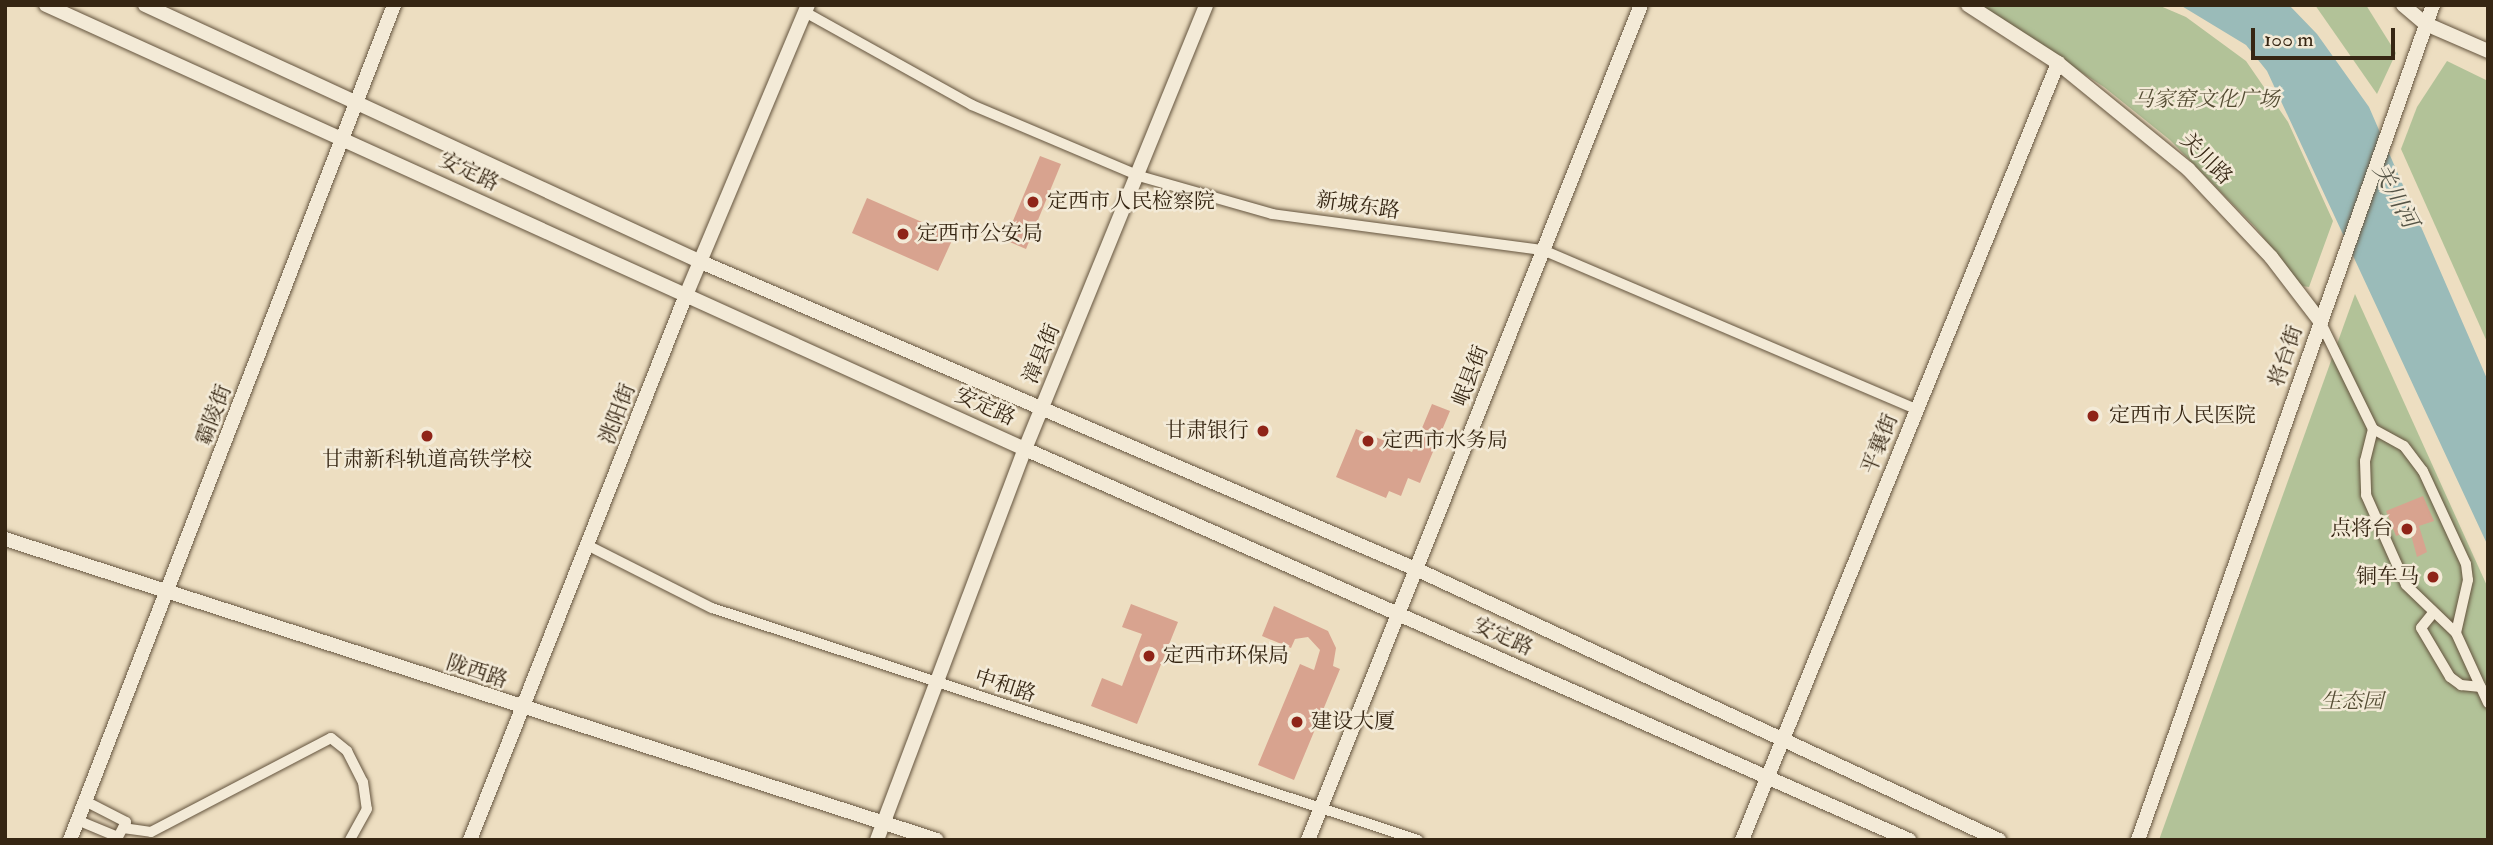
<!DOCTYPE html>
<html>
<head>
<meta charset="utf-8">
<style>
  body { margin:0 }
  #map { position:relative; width:2493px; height:845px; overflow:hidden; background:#eddec1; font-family:"IM FELL Double Pica","Noto Serif SC",serif }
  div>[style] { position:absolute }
  .green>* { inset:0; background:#b2c298 }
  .water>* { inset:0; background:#9abbb9 }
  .building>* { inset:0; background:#d8a38f }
  .roads { filter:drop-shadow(0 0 2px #64543e) drop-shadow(0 0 2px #64543e) }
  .street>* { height:10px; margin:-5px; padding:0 5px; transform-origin:5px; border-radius:5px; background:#f3ead7 }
  .secondary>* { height:14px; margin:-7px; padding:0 7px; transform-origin:7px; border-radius:7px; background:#f3ead7 }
  .dots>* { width:19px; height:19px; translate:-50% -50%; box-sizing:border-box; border:4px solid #f3ead7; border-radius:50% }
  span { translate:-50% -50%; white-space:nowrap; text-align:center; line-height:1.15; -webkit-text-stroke:5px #f3ead7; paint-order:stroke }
  .park-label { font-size:21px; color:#554d34; font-style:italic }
  .street-label { font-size:21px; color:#362613 }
  .poi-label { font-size:21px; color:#362613 }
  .left { translate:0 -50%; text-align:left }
  .right { translate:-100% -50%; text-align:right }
  .water-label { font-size:23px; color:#545345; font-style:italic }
  .frame { position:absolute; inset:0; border:7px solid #362613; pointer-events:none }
  .scale { position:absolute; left:2251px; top:28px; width:144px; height:32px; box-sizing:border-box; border:4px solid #362613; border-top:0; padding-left:9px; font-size:21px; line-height:24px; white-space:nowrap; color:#362613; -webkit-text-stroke:5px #f3ead7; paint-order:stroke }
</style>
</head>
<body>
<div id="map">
  <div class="green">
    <div style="clip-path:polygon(1978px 5px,2158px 5px,2186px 17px,2246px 61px,2288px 122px,2333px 221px,2309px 287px,2302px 286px,2255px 227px,2170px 140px,2104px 87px)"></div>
    <div style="clip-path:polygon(2315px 5px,2366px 5px,2396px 53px,2377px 94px)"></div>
    <div style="clip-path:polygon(2447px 61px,2488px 81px,2488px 344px,2401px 149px,2417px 107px)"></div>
    <div style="clip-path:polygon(2355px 294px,2488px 588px,2488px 840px,2159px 840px)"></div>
  </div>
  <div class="water">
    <div style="clip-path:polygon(2180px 5px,2289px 5px,2317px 34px,2369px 107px,2488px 381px,2488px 546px,2267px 71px,2246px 45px)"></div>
  </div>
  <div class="building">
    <div style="clip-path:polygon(1040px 156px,1061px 164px,1026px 249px,1005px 240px)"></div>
    <div style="clip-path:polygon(867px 198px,954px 236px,938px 271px,852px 233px)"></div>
    <div style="clip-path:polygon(1432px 404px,1450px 411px,1420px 483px,1408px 478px,1401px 496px,1389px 491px,1386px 498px,1336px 477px,1356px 429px,1412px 452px)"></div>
    <div style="clip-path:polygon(2423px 496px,2434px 521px,2419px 526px,2427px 552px,2417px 557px,2410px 531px,2396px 536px,2386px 511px)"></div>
    <div style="clip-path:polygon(1131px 604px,1178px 622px,1137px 724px,1091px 706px,1102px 678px,1122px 686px,1142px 634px,1122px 627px)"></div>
    <div style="clip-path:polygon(1274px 606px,1328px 631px,1336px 648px,1333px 666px,1340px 669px,1294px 780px,1258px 765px,1300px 664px,1314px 670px,1320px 650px,1308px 637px,1295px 639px,1291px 648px,1262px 636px)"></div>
  </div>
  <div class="roads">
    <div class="street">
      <div style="left:805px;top:12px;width:191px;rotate:29.1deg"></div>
      <div style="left:972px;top:105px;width:181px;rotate:23deg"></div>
      <div style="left:1139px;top:176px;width:138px;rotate:15.9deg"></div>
      <div style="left:1272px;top:214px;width:273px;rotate:7.6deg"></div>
      <div style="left:1543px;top:250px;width:405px;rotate:23.1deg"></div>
      <div style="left:2320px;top:321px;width:120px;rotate:63.9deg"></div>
      <div style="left:2373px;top:429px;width:35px;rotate:29deg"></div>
      <div style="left:2404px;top:446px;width:31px;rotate:53deg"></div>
      <div style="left:2423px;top:471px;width:102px;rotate:65.2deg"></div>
      <div style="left:2466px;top:564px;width:16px;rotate:83deg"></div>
      <div style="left:2468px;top:580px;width:54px;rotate:102.8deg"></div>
      <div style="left:2373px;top:429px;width:33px;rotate:104deg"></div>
      <div style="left:2365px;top:461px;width:34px;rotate:88deg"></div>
      <div style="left:2366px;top:495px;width:98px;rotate:66deg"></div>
      <div style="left:2406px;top:585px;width:69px;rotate:43.8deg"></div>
      <div style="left:2456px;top:633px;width:77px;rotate:65.4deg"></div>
      <div style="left:589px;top:546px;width:138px;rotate:26.8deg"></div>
      <div style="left:712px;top:608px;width:743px;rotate:18.19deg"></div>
      <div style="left:2433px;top:613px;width:19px;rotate:129deg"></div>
      <div style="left:2421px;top:628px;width:57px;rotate:59.4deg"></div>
      <div style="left:2450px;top:677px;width:14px;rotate:36deg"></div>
      <div style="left:2461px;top:685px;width:20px;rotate:6deg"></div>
      <div style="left:77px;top:820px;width:44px;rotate:22.5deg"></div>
      <div style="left:118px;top:837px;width:17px;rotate:-62deg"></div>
      <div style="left:126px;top:822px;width:46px;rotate:-152.9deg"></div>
      <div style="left:123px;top:828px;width:28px;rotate:8deg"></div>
      <div style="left:151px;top:832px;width:203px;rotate:-27.6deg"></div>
      <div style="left:331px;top:738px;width:21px;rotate:39deg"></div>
      <div style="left:347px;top:751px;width:35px;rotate:63deg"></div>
      <div style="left:363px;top:782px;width:27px;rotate:82deg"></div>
      <div style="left:367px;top:809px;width:35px;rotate:119deg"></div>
    </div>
    <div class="secondary">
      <div style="left:46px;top:5px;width:1075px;rotate:24.4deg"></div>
      <div style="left:1025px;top:449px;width:967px;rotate:23.86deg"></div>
      <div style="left:145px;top:5px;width:613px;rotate:24.81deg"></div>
      <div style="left:701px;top:262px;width:780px;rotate:23.25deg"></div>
      <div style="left:1418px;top:570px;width:641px;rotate:24.93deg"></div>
      <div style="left:1968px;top:5px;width:107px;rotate:32.8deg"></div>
      <div style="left:2058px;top:63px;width:168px;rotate:39.2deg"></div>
      <div style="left:2188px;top:169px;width:121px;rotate:46.7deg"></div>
      <div style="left:2271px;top:257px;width:81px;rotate:52.6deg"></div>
      <div style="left:2403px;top:5px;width:30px;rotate:40deg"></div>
      <div style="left:2426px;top:24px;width:68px;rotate:23.5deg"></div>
      <div style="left:5px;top:539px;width:979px;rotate:17.9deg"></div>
      <div style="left:70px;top:840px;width:896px;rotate:-68.79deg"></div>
      <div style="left:470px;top:840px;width:586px;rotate:-68.38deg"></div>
      <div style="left:686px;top:295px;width:315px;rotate:-67.2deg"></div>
      <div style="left:877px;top:840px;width:418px;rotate:-69.3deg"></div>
      <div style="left:1025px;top:449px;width:479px;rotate:-67.8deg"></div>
      <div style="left:1308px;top:840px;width:899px;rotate:-68.26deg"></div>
      <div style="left:1742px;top:840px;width:839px;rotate:-67.87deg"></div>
      <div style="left:2138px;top:840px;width:886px;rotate:-70.54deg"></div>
    </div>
  </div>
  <div class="dots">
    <div style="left:1033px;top:202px;background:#8f2418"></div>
    <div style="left:903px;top:234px;background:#8f2418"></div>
    <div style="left:2093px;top:416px;background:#8f2418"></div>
    <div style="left:1263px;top:431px;background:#8f2418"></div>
    <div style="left:427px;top:436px;background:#8f2418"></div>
    <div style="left:1368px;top:441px;background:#8f2418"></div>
    <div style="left:2407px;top:529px;background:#8f2418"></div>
    <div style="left:2433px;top:577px;background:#8f2418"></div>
    <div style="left:1149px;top:656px;background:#8f2418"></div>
    <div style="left:1297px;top:722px;background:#8f2418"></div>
  </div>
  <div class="park-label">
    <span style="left:2206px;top:100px">马家窑文化广场</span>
    <span style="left:2352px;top:702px">生态园</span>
  </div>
  <div class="street-label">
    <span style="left:2206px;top:159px;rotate:45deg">关川路</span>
    <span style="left:469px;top:172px;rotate:25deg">安定路</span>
    <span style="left:1358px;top:206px;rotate:8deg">新城东路</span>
    <span style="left:1042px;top:354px;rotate:-67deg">漳县街</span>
    <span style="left:2286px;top:356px;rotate:-71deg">将台街</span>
    <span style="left:1471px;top:376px;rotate:-69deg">岷县街</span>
    <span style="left:985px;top:407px;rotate:24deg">安定路</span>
    <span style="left:618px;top:414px;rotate:-69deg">洮阳街</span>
    <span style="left:214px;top:415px;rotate:-69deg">霸陵街</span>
    <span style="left:1880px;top:444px;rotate:-68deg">平襄街</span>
    <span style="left:1503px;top:637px;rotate:24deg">安定路</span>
    <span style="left:477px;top:672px;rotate:18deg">陇西路</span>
    <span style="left:1005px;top:686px;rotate:18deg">中和路</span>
  </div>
  <div class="poi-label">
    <span class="left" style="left:1047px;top:202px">定西市人民检察院</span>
    <span class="left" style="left:917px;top:234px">定西市公安局</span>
    <span class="left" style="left:2109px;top:416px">定西市人民医院</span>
    <span class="right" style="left:1249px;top:431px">甘肃银行</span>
    <span class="left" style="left:1382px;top:441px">定西市水务局</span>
    <span style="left:427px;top:460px">甘肃新科轨道高铁学校</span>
    <span class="right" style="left:2393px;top:529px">点将台</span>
    <span class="right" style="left:2419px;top:577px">铜车马</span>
    <span class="left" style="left:1163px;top:656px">定西市环保局</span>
    <span class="left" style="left:1311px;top:722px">建设大厦</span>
  </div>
  <div class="water-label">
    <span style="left:2395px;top:196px;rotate:62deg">关川河</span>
  </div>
  <div class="frame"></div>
  <div class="scale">100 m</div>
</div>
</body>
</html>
